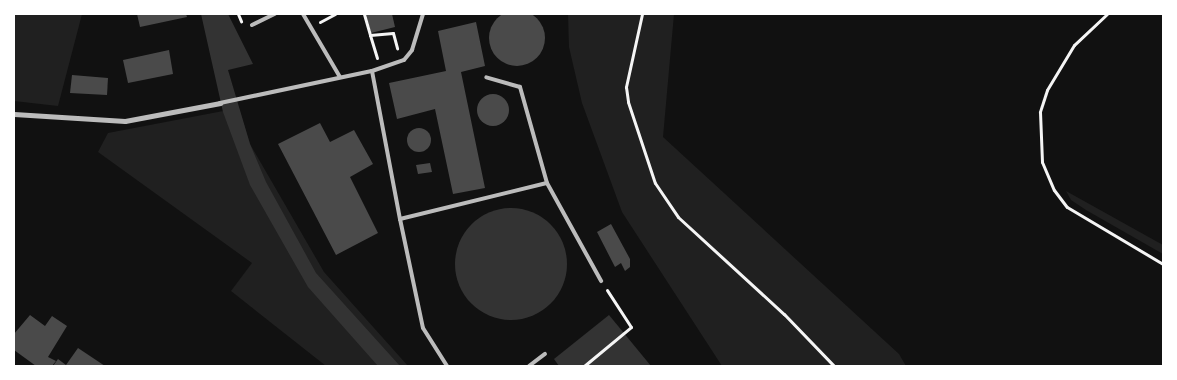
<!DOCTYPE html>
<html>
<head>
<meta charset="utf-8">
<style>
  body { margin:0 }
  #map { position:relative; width:1177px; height:380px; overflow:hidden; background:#111; font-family:Quicksand,sans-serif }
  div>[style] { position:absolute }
  .green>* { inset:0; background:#202020 }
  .water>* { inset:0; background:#333 }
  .round { border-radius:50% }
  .building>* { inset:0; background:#4a4a4a }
  .path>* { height:3px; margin:-1.5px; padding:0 1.5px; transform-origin:1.5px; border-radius:1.5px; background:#f5f5f5 }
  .service>* { height:4px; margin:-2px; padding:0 2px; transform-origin:2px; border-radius:2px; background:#bcbcbc }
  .minor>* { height:5px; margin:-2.5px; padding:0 2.5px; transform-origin:2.5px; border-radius:2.5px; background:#bcbcbc }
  span { translate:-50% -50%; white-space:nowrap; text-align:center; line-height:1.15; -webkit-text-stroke:4px #fff; paint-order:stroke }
  .frame { position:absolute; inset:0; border:15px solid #fff; pointer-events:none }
</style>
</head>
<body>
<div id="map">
  <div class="green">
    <div style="clip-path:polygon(14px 14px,82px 14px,58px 106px,14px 101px)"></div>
    <div style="clip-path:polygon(568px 14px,674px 14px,663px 137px,899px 354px,906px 366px,722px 366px,622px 212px,582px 103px,569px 47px)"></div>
    <div style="clip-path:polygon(239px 108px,250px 144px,324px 272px,408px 366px,326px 366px,231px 291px,252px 263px,98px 152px,108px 133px)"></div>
    <div style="clip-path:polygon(1066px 191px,1163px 245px,1163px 254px,1086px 210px,1071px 200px)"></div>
  </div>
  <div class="water">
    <div style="clip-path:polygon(201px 14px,228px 14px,253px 64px,228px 70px,250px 144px,266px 182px,316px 273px,400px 366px,378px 366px,308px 287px,250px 185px,223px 112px)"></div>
    <div class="round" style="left:455px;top:208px;width:112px;height:112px"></div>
    <div style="clip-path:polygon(609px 315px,651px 366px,559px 366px,554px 359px)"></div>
  </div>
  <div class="building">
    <div class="round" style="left:489px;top:10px;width:56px;height:56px"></div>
    <div style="clip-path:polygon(137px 14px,186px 14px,187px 17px,140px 27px)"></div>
    <div style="clip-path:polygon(366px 14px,392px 14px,395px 27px,371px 33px)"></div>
    <div style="clip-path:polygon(476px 22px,485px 66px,461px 72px,485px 188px,453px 194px,435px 109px,397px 119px,389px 83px,446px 71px,438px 31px)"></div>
    <div style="clip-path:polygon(169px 50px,173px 74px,128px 83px,123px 60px)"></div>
    <div style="clip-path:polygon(72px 75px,108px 78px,107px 95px,70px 93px)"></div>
    <div class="round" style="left:477px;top:94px;width:32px;height:32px"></div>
    <div style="clip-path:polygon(320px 123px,330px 142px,354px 130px,373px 164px,350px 177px,378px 233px,336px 255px,278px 144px)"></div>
    <div class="round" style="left:407px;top:128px;width:24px;height:24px"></div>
    <div style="clip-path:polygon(430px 163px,432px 172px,418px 174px,416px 165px)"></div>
    <div style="clip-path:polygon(611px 224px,630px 259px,630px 267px,625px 271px,621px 263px,615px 267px,597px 232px)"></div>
    <div style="clip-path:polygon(30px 315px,45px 326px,52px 316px,67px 326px,48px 357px,56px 361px,52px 366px,36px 366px,14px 350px,14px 334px)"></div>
    <div style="clip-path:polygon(78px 348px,105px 366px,53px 366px,58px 359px,66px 365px)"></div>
  </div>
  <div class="path">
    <div style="left:238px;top:14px;width:8px;rotate:67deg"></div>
    <div style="left:364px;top:14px;width:22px;rotate:74deg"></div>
    <div style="left:642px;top:14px;width:75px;rotate:102.4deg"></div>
    <div style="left:626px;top:87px;width:15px;rotate:82deg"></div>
    <div style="left:628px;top:102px;width:85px;rotate:71.6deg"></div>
    <div style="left:655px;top:183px;width:41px;rotate:55.9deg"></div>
    <div style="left:678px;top:217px;width:144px;rotate:42.5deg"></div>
    <div style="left:784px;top:314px;width:72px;rotate:46.1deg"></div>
    <div style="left:1107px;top:14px;width:45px;rotate:136.8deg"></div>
    <div style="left:1074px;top:45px;width:52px;rotate:121deg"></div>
    <div style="left:1047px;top:90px;width:23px;rotate:108deg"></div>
    <div style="left:1040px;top:112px;width:50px;rotate:87.7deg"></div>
    <div style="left:1042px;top:162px;width:30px;rotate:67deg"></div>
    <div style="left:1054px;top:190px;width:21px;rotate:53deg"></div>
    <div style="left:1067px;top:207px;width:112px;rotate:30.7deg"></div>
    <div style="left:320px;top:22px;width:17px;rotate:-28deg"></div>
    <div style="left:377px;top:58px;width:24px;rotate:-107deg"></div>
    <div style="left:370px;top:35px;width:23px;rotate:-5deg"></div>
    <div style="left:393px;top:33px;width:16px;rotate:75deg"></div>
    <div style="left:584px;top:366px;width:61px;rotate:-39.7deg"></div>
    <div style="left:631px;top:327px;width:44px;rotate:-123deg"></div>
  </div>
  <div class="service">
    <div style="left:303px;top:14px;width:73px;rotate:59.6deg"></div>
    <div style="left:252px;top:25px;width:25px;rotate:-26deg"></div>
    <div style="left:372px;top:71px;width:34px;rotate:-19deg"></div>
    <div style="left:404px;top:60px;width:13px;rotate:-51deg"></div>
    <div style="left:412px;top:50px;width:38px;rotate:-73deg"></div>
    <div style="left:220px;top:103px;width:155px;rotate:-11.9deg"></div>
    <div style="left:372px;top:71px;width:151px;rotate:79.3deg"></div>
    <div style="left:400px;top:219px;width:151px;rotate:-13.8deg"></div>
    <div style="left:547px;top:183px;width:100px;rotate:-105.7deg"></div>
    <div style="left:520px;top:87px;width:35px;rotate:-164deg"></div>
    <div style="left:547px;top:183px;width:112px;rotate:61.1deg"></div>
    <div style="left:400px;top:219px;width:111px;rotate:78.1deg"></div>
    <div style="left:423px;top:328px;width:45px;rotate:57.7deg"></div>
    <div style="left:529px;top:366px;width:20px;rotate:-37deg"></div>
  </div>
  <div class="minor">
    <div style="left:14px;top:114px;width:111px;rotate:3.6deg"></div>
    <div style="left:125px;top:121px;width:97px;rotate:-10.7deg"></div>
  </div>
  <div class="frame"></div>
</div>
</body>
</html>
